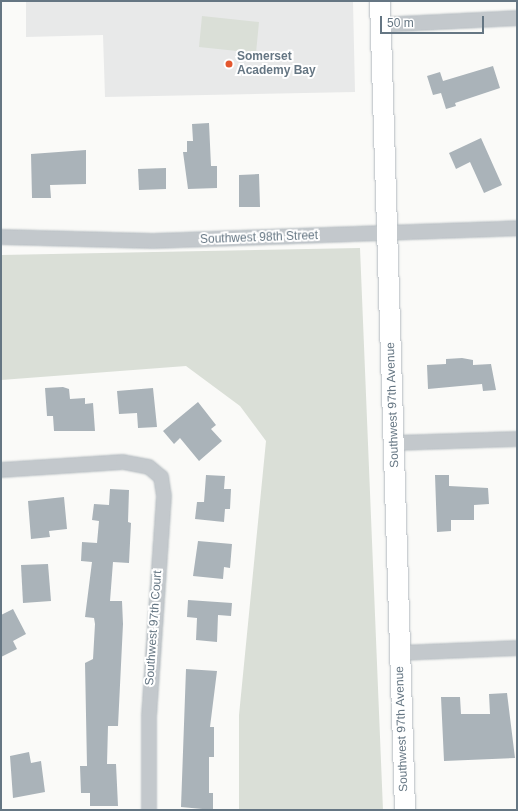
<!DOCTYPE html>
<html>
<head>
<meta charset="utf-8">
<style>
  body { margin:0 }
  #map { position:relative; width:518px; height:811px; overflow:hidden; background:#fafaf8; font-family:Helvetica,sans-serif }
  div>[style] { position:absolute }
  .built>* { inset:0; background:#e8e9e9 }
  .green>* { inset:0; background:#dadfd7 }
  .building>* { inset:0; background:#aab3b9 }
  .roads { filter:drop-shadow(0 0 1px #b3babf) drop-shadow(0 0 1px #b3babf) }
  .street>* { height:14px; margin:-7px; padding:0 7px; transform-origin:7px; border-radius:7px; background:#c3c8cc }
  .secondary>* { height:20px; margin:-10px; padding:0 10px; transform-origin:10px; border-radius:10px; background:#fff }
  .dots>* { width:11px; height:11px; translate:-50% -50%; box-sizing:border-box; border:2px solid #fff; border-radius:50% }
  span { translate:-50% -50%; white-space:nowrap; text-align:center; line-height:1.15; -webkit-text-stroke:4px #fff; paint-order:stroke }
  .poi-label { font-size:12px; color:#657683; font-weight:700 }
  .left { translate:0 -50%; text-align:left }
  .street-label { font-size:12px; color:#657683 }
  .frame { position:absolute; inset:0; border:2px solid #657683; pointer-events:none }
  .scale { position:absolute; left:380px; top:16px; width:104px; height:18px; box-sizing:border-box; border:2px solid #657683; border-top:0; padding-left:5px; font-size:12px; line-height:14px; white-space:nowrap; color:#657683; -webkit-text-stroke:3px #fff; paint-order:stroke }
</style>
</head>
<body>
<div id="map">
  <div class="built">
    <div style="clip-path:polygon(26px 1px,353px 1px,355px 92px,105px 97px,103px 35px,26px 37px)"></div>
  </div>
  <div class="green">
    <div style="clip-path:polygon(202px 16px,259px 22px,256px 53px,199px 47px)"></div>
    <div style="clip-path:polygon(360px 248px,383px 810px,239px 810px,239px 715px,266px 441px,240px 406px,186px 366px,1px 380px,1px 255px)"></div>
  </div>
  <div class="building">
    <div style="clip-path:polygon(493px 66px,500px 88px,455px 103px,456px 106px,446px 109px,441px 93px,433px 95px,427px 76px,440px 72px,443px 81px)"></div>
    <div style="clip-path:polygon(209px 123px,211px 166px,217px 166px,217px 188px,188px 189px,183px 152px,187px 152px,187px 141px,193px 141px,192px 124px)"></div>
    <div style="clip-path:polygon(481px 138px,502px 185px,484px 193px,470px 162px,456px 169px,449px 153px)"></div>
    <div style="clip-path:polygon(86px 150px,86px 184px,50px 185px,51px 198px,32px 198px,31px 154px)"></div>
    <div style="clip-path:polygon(166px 168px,166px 189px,139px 190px,138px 169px)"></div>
    <div style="clip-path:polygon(259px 174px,260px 207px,239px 207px,239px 175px)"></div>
    <div style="clip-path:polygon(462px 358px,473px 360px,473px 365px,491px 364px,496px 390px,483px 391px,482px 384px,428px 389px,427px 365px,446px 364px,446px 359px)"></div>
    <div style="clip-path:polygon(63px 387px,69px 389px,70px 399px,85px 398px,85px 404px,93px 403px,95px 431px,54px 431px,53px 416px,47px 416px,45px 388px)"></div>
    <div style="clip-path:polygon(153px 388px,157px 427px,138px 428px,137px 413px,119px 414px,117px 391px)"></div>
    <div style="clip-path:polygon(198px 402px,216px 425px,211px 429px,222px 441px,199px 461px,180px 438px,174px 444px,163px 431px)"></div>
    <div style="clip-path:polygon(206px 475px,225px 476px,224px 489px,231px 489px,230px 509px,225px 509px,224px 522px,195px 519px,197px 502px,204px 502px)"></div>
    <div style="clip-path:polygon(435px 475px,449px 475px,449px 486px,488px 488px,489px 504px,474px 505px,474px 520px,451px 520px,451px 531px,437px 532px)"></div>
    <div style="clip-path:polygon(110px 489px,129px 490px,128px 522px,131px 523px,129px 563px,113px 562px,110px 601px,122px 601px,123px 624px,118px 726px,108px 726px,107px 764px,116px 764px,118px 806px,90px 806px,90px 793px,81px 793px,80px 766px,87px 766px,85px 663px,93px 659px,95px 624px,94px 618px,85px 617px,92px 562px,81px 561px,82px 542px,97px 543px,99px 521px,92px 520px,94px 504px,109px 505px)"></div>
    <div style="clip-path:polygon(64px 497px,67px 529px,49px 531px,50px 537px,31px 539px,28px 501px)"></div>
    <div style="clip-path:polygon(198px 541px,232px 544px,230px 568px,224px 567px,223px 579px,193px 576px)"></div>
    <div style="clip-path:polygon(48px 564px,51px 601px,23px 603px,21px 565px)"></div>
    <div style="clip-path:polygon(188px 600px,232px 603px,231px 616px,218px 615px,217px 642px,196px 640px,197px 618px,187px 617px)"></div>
    <div style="clip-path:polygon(13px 609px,26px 634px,13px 641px,17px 649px,1px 657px,1px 615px)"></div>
    <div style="clip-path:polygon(186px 669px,217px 671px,210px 727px,214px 727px,214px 757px,209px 757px,209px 793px,213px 793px,213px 810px,181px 807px)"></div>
    <div style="clip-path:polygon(507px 693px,515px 758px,444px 761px,441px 697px,460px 697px,461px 714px,490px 714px,489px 694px)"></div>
    <div style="clip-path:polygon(29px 752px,31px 763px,41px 761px,45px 792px,13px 798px,10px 756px)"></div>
  </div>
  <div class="roads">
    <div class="street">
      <div style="left:381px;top:25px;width:136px;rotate:-2.9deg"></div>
      <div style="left:1px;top:237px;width:152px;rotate:1.5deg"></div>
      <div style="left:153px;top:241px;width:364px;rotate:-2deg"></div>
      <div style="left:394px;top:443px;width:123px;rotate:-1.9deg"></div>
      <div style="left:1px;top:470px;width:122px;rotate:-3.8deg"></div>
      <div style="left:123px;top:462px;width:26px;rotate:11deg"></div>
      <div style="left:149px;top:467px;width:16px;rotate:40deg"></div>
      <div style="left:161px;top:477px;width:19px;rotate:81deg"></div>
      <div style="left:164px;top:496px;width:221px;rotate:93.9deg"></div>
      <div style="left:149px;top:716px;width:94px;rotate:90deg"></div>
      <div style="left:400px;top:653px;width:117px;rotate:-2.4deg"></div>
    </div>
    <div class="secondary">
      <div style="left:380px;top:1px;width:809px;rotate:88.23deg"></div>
    </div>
  </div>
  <div class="dots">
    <div style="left:229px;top:64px;background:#e4572e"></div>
  </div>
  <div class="poi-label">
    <span class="left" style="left:237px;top:64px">Somerset<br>Academy Bay</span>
  </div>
  <div class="street-label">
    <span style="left:259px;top:238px;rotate:-2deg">Southwest 98th Street</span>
    <span style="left:393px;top:405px;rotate:-92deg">Southwest 97th Avenue</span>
    <span style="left:154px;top:628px;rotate:-86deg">Southwest 97th Court</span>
    <span style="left:402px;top:729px;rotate:-92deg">Southwest 97th Avenue</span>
  </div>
  <div class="frame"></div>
  <div class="scale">50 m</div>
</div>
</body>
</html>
